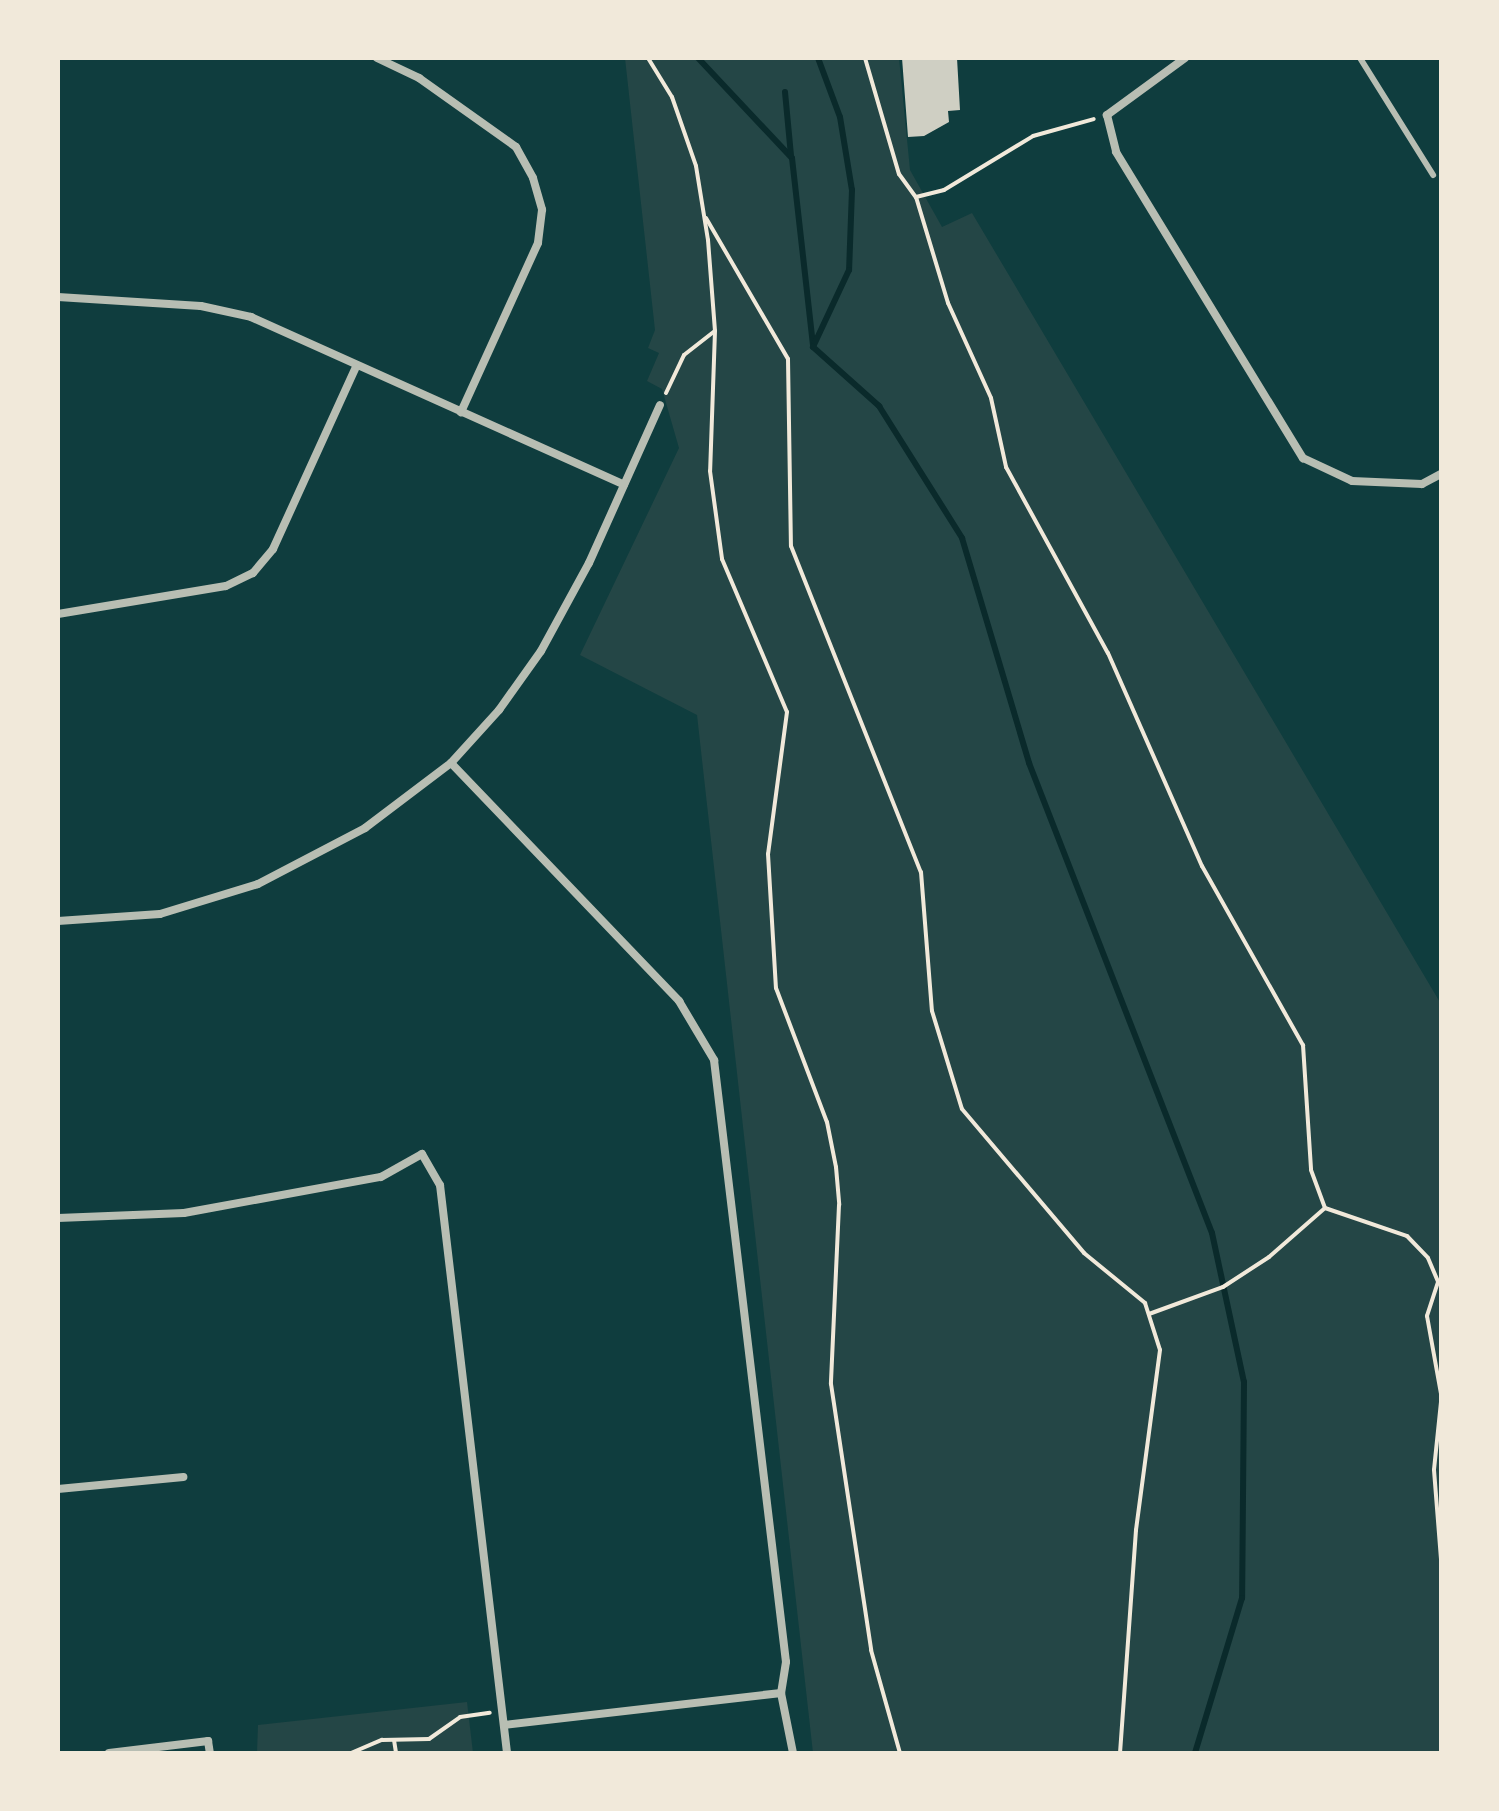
<!DOCTYPE html>
<html>
<head>
<meta charset="utf-8">
<style>
  body { margin:0 }
  #map { position:relative; width:1499px; height:1811px; overflow:hidden; background:#0f3d3e; font-family:"Titillium Web",sans-serif }
  div>[style] { position:absolute }
  .green>* { inset:0; background:#244646 }
  .stream>* { height:6px; margin:-3px; padding:0 3px; transform-origin:3px; border-radius:3px; background:#0a2a2b }
  .building>* { inset:0; background:#cfcfc3 }
  .path>* { height:4px; margin:-2px; padding:0 2px; transform-origin:2px; border-radius:2px; background:#f1e9da }
  .service>* { height:6px; margin:-3px; padding:0 3px; transform-origin:3px; border-radius:3px; background:#b8beb3 }
  .minor>* { height:8px; margin:-4px; padding:0 4px; transform-origin:4px; border-radius:4px; background:#b8beb3 }
  span { translate:-50% -50%; white-space:nowrap; text-align:center; line-height:1.15; -webkit-text-stroke:6px #f1e9da; paint-order:stroke }
  .frame { position:absolute; inset:0; border:60px solid #f1e9da; pointer-events:none }
</style>
</head>
<body>
<div id="map">
  <div class="green">
    <div style="clip-path:polygon(625px 58px,899px 58px,910px 170px,942px 227px,972px 213px,1441px 1004px,1441px 1753px,813px 1753px,697px 715px,580px 655px,679px 448px,662px 389px,647px 381px,659px 353px,648px 348px,655px 330px)"></div>
    <div style="clip-path:polygon(467px 1702px,473px 1753px,257px 1753px,258px 1725px)"></div>
  </div>
  <div class="stream">
    <div style="left:698px;top:58px;width:137px;rotate:46.8deg"></div>
    <div style="left:792px;top:158px;width:187px;rotate:83.6deg"></div>
    <div style="left:818px;top:58px;width:63px;rotate:69.6deg"></div>
    <div style="left:840px;top:117px;width:74px;rotate:80.7deg"></div>
    <div style="left:852px;top:190px;width:80px;rotate:92.1deg"></div>
    <div style="left:849px;top:270px;width:85px;rotate:115.1deg"></div>
    <div style="left:813px;top:347px;width:89px;rotate:41.8deg"></div>
    <div style="left:879px;top:406px;width:156px;rotate:57.8deg"></div>
    <div style="left:962px;top:538px;width:235px;rotate:73.4deg"></div>
    <div style="left:1029px;top:763px;width:504px;rotate:68.73deg"></div>
    <div style="left:1212px;top:1233px;width:152px;rotate:77.9deg"></div>
    <div style="left:1244px;top:1382px;width:216px;rotate:90.5deg"></div>
    <div style="left:1242px;top:1598px;width:162px;rotate:106.9deg"></div>
    <div style="left:785px;top:92px;width:64px;rotate:84.6deg"></div>
  </div>
  <div class="building">
    <div style="clip-path:polygon(902px 58px,957px 58px,960px 110px,948px 111px,949px 122px,924px 136px,908px 137px)"></div>
  </div>
  <div class="path">
    <div style="left:648px;top:58px;width:46px;rotate:58.4deg"></div>
    <div style="left:672px;top:97px;width:73px;rotate:70.8deg"></div>
    <div style="left:696px;top:166px;width:75px;rotate:80.8deg"></div>
    <div style="left:708px;top:240px;width:91px;rotate:85.6deg"></div>
    <div style="left:715px;top:331px;width:140px;rotate:92deg"></div>
    <div style="left:710px;top:471px;width:89px;rotate:82.2deg"></div>
    <div style="left:722px;top:559px;width:166px;rotate:67deg"></div>
    <div style="left:787px;top:712px;width:143px;rotate:97.6deg"></div>
    <div style="left:768px;top:854px;width:134px;rotate:86.6deg"></div>
    <div style="left:776px;top:988px;width:143px;rotate:69.2deg"></div>
    <div style="left:827px;top:1122px;width:46px;rotate:78.7deg"></div>
    <div style="left:836px;top:1167px;width:38px;rotate:85deg"></div>
    <div style="left:839px;top:1205px;width:179px;rotate:92.6deg"></div>
    <div style="left:831px;top:1384px;width:269px;rotate:81.4deg"></div>
    <div style="left:871px;top:1650px;width:107px;rotate:74.3deg"></div>
    <div style="left:865px;top:58px;width:121px;rotate:73.7deg"></div>
    <div style="left:899px;top:174px;width:29px;rotate:54deg"></div>
    <div style="left:916px;top:197px;width:29px;rotate:-14deg"></div>
    <div style="left:944px;top:190px;width:104px;rotate:-31.2deg"></div>
    <div style="left:1033px;top:136px;width:63px;rotate:-15.6deg"></div>
    <div style="left:916px;top:197px;width:111px;rotate:73.2deg"></div>
    <div style="left:948px;top:303px;width:104px;rotate:65.6deg"></div>
    <div style="left:991px;top:398px;width:71px;rotate:77.7deg"></div>
    <div style="left:1006px;top:467px;width:212px;rotate:61.3deg"></div>
    <div style="left:1108px;top:653px;width:233px;rotate:66.2deg"></div>
    <div style="left:1202px;top:866px;width:206px;rotate:60.6deg"></div>
    <div style="left:1303px;top:1045px;width:125px;rotate:86.3deg"></div>
    <div style="left:1311px;top:1170px;width:40px;rotate:69.8deg"></div>
    <div style="left:1325px;top:1208px;width:87px;rotate:18.9deg"></div>
    <div style="left:1407px;top:1236px;width:30px;rotate:46deg"></div>
    <div style="left:1428px;top:1258px;width:26px;rotate:67deg"></div>
    <div style="left:1438px;top:1282px;width:36px;rotate:108deg"></div>
    <div style="left:1427px;top:1316px;width:79px;rotate:79.8deg"></div>
    <div style="left:706px;top:218px;width:163px;rotate:59.8deg"></div>
    <div style="left:788px;top:359px;width:187px;rotate:89.1deg"></div>
    <div style="left:791px;top:546px;width:351px;rotate:68.3deg"></div>
    <div style="left:921px;top:872px;width:139px;rotate:85.5deg"></div>
    <div style="left:932px;top:1011px;width:102px;rotate:73deg"></div>
    <div style="left:962px;top:1109px;width:189px;rotate:49.7deg"></div>
    <div style="left:1084px;top:1253px;width:79px;rotate:39.3deg"></div>
    <div style="left:1145px;top:1303px;width:49px;rotate:72.3deg"></div>
    <div style="left:1160px;top:1350px;width:182px;rotate:97.6deg"></div>
    <div style="left:1136px;top:1530px;width:224px;rotate:94.1deg"></div>
    <div style="left:666px;top:393px;width:42px;rotate:-64.7deg"></div>
    <div style="left:684px;top:355px;width:39px;rotate:-38deg"></div>
    <div style="left:1149px;top:1314px;width:79px;rotate:-20deg"></div>
    <div style="left:1223px;top:1287px;width:55px;rotate:-33.1deg"></div>
    <div style="left:1269px;top:1257px;width:74px;rotate:-41.2deg"></div>
    <div style="left:1441px;top:1402px;width:68px;rotate:95.9deg"></div>
    <div style="left:1434px;top:1470px;width:89px;rotate:85.5deg"></div>
    <div style="left:394px;top:1740px;width:13px;rotate:81deg"></div>
    <div style="left:351px;top:1753px;width:34px;rotate:-23deg"></div>
    <div style="left:382px;top:1740px;width:47px;rotate:-1.2deg"></div>
    <div style="left:429px;top:1739px;width:38px;rotate:-35deg"></div>
    <div style="left:460px;top:1717px;width:30px;rotate:-8deg"></div>
  </div>
  <div class="service">
    <div style="left:1360px;top:58px;width:138px;rotate:58deg"></div>
  </div>
  <div class="minor">
    <div style="left:377px;top:58px;width:47px;rotate:25.5deg"></div>
    <div style="left:419px;top:78px;width:119px;rotate:35.4deg"></div>
    <div style="left:516px;top:147px;width:35px;rotate:61deg"></div>
    <div style="left:533px;top:178px;width:33px;rotate:74deg"></div>
    <div style="left:542px;top:210px;width:33px;rotate:97deg"></div>
    <div style="left:538px;top:243px;width:186px;rotate:114.5deg"></div>
    <div style="left:1185px;top:58px;width:97px;rotate:143.8deg"></div>
    <div style="left:1107px;top:115px;width:38px;rotate:76deg"></div>
    <div style="left:1116px;top:152px;width:359px;rotate:58.6deg"></div>
    <div style="left:1303px;top:458px;width:54px;rotate:25.1deg"></div>
    <div style="left:1352px;top:481px;width:70px;rotate:2.5deg"></div>
    <div style="left:1422px;top:484px;width:21px;rotate:-28deg"></div>
    <div style="left:58px;top:297px;width:143px;rotate:3.6deg"></div>
    <div style="left:201px;top:306px;width:51px;rotate:12.4deg"></div>
    <div style="left:251px;top:317px;width:409px;rotate:24.2deg"></div>
    <div style="left:58px;top:614px;width:170px;rotate:-9.5deg"></div>
    <div style="left:226px;top:586px;width:30px;rotate:-26deg"></div>
    <div style="left:253px;top:573px;width:31px;rotate:-50deg"></div>
    <div style="left:273px;top:549px;width:202px;rotate:-65.5deg"></div>
    <div style="left:451px;top:763px;width:330px;rotate:46.2deg"></div>
    <div style="left:679px;top:1001px;width:69px;rotate:59.3deg"></div>
    <div style="left:714px;top:1060px;width:606px;rotate:83.18deg"></div>
    <div style="left:786px;top:1662px;width:31px;rotate:99deg"></div>
    <div style="left:781px;top:1693px;width:61px;rotate:78.7deg"></div>
    <div style="left:58px;top:921px;width:102px;rotate:-3.9deg"></div>
    <div style="left:160px;top:914px;width:102px;rotate:-17deg"></div>
    <div style="left:258px;top:884px;width:121px;rotate:-27.6deg"></div>
    <div style="left:365px;top:828px;width:108px;rotate:-37.1deg"></div>
    <div style="left:451px;top:763px;width:72px;rotate:-47.8deg"></div>
    <div style="left:499px;top:710px;width:72px;rotate:-54.6deg"></div>
    <div style="left:541px;top:651px;width:100px;rotate:-61.4deg"></div>
    <div style="left:589px;top:563px;width:173px;rotate:-65.8deg"></div>
    <div style="left:58px;top:1218px;width:126px;rotate:-2.3deg"></div>
    <div style="left:184px;top:1213px;width:200px;rotate:-10.4deg"></div>
    <div style="left:381px;top:1177px;width:47px;rotate:-29.3deg"></div>
    <div style="left:422px;top:1154px;width:36px;rotate:60deg"></div>
    <div style="left:440px;top:1185px;width:572px;rotate:83.27deg"></div>
    <div style="left:58px;top:1489px;width:126px;rotate:-5.5deg"></div>
    <div style="left:504px;top:1725px;width:279px;rotate:-6.6deg"></div>
    <div style="left:109px;top:1753px;width:100px;rotate:-6.9deg"></div>
    <div style="left:208px;top:1741px;width:12px;rotate:81deg"></div>
  </div>
  <div class="frame"></div>
</div>
</body>
</html>
